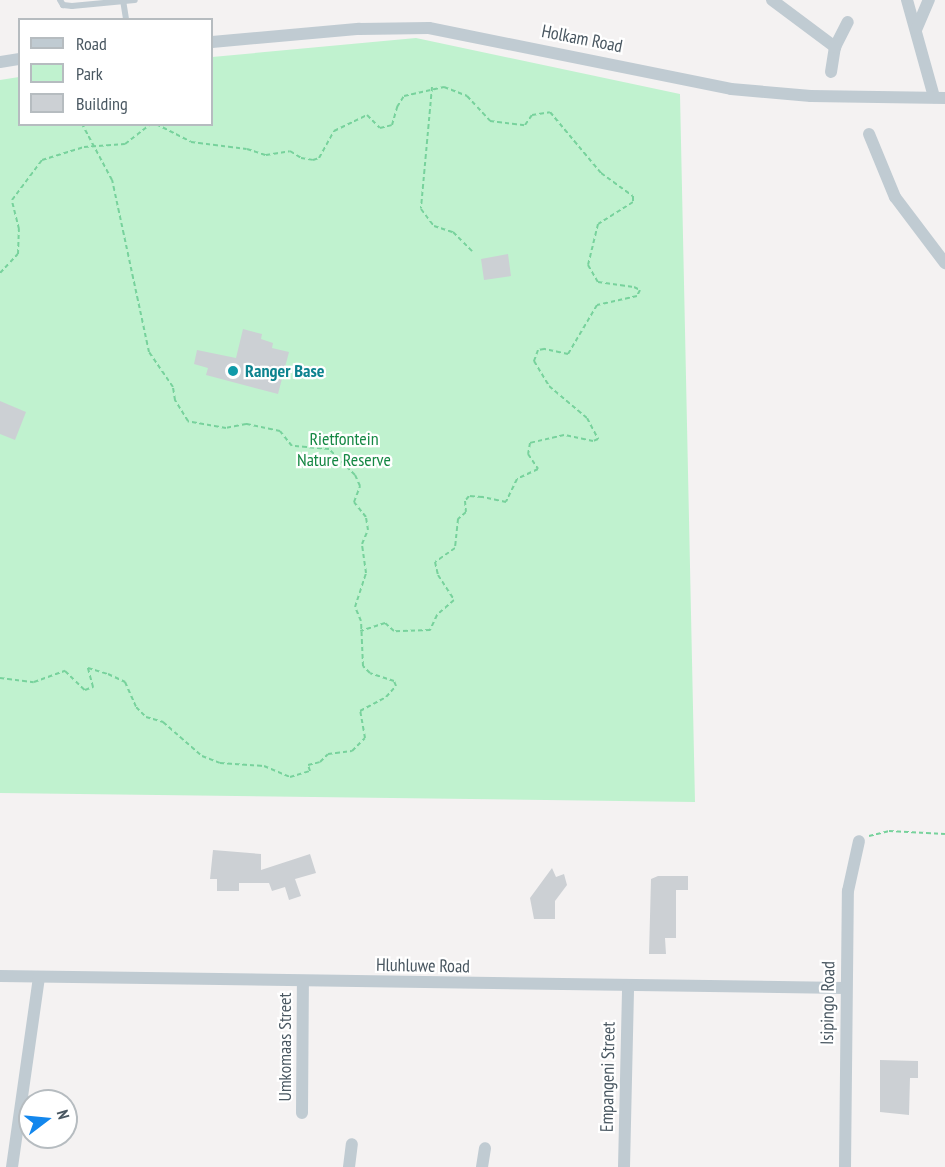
<!DOCTYPE html>
<html>
<head>
<meta charset="utf-8">
<style>
  body { margin:0 }
  #map { position:relative; width:945px; height:1167px; overflow:hidden; background:#f4f2f2; font-family:"PT Sans Narrow",sans-serif }
  div>[style] { position:absolute }
  .green>* { inset:0; background:#c0f2cf }
  .building>* { inset:0; background:#ccd0d4 }
  .path>* { height:2px; margin-top:-1px; transform-origin:0; background:repeating-linear-gradient(90deg,#77d29c 0 4.5px,transparent 0 7.5px) }
  .lane>* { height:6px; margin:-3px; padding:0 3px; transform-origin:3px; border-radius:3px; background:#c0cbd2 }
  .street>* { height:12px; margin:-6px; padding:0 6px; transform-origin:6px; border-radius:6px; background:#c0cbd2 }
  .dots>* { width:16px; height:16px; translate:-50% -50%; box-sizing:border-box; border:3px solid #fff; border-radius:50% }
  span { translate:-50% -50%; white-space:nowrap; text-align:center; line-height:1.15; -webkit-text-stroke:4.5px #fff; paint-order:stroke }
  .street-label { font-size:18px; color:#495761 }
  .culture-label { font-size:18px; color:#0d838f; font-weight:700 }
  .left { translate:0 -50%; text-align:left }
  .park-label { font-size:18px; color:#148743 }
  .legend { position:absolute; left:18px; top:18px; width:195px; height:108px; box-sizing:border-box; background:#fff; border:2px solid #b6bcc0; margin:0; padding:8px 10px; list-style:none; font-size:18px; color:#495761 }
  .legend li { display:flex; align-items:center; gap:12px; height:30px }
  .legend b { width:30px; border:2px solid #b6bcc0 }
  .north { position:absolute; left:18px; top:1089px; width:60px; height:60px; box-sizing:border-box; background:#fff; border:2px solid #b6bcc0; border-radius:50%; rotate:74deg; font-size:16px; font-weight:700; line-height:24px; text-align:center; color:#495761 }
  .north::after { content:''; display:block; margin:auto; width:21px; height:27px; background:#1387ed; clip-path:polygon(50% 0,100% 100%,50% 72%,0 100%) }
</style>
</head>
<body>
<div id="map">
  <div class="green">
    <div style="clip-path:polygon(416px 38px,680px 94px,695px 802px,0 793px,0 80px,19px 77px,20px 124px,212px 124px,212px 57px)"></div>
  </div>
  <div class="building">
    <div style="clip-path:polygon(508px 254px,511px 276px,484px 280px,481px 259px)"></div>
    <div style="clip-path:polygon(243px 329px,262px 334px,261px 339px,273px 343px,272px 348px,289px 352px,278px 394px,206px 375px,208px 368px,194px 364px,197px 350px,236px 358px)"></div>
    <div style="clip-path:polygon(0 401px,26px 412px,15px 440px,0 434px)"></div>
    <div style="clip-path:polygon(213px 850px,261px 854px,261px 870px,310px 854px,316px 873px,295px 879px,301px 896px,289px 900px,285px 887px,272px 891px,269px 883px,239px 883px,239px 891px,217px 891px,217px 879px,210px 879px)"></div>
    <div style="clip-path:polygon(552px 868px,556px 877px,564px 874px,567px 885px,555px 901px,555px 919px,534px 919px,530px 898px)"></div>
    <div style="clip-path:polygon(658px 876px,688px 876px,688px 890px,676px 890px,676px 938px,665px 938px,666px 954px,649px 954px,651px 879px)"></div>
    <div style="clip-path:polygon(880px 1060px,918px 1061px,918px 1078px,910px 1078px,909px 1115px,880px 1112px)"></div>
  </div>
  <div class="path">
    <div style="left:432px;top:87px;width:122px;rotate:95.2deg"></div>
    <div style="left:421px;top:209px;width:21px;rotate:53deg"></div>
    <div style="left:434px;top:226px;width:20px;rotate:18deg"></div>
    <div style="left:453px;top:232px;width:27px;rotate:45deg"></div>
    <div style="left:156px;top:124px;width:39px;rotate:27deg"></div>
    <div style="left:191px;top:142px;width:56px;rotate:7.1deg"></div>
    <div style="left:247px;top:149px;width:20px;rotate:18deg"></div>
    <div style="left:266px;top:155px;width:24px;rotate:-9deg"></div>
    <div style="left:290px;top:151px;width:13px;rotate:32deg"></div>
    <div style="left:301px;top:158px;width:12px;rotate:9deg"></div>
    <div style="left:313px;top:160px;width:6px;rotate:-18deg"></div>
    <div style="left:319px;top:158px;width:31px;rotate:-61deg"></div>
    <div style="left:334px;top:131px;width:37px;rotate:-26deg"></div>
    <div style="left:367px;top:115px;width:18px;rotate:45deg"></div>
    <div style="left:380px;top:128px;width:12px;rotate:-14deg"></div>
    <div style="left:392px;top:125px;width:19px;rotate:-74deg"></div>
    <div style="left:397px;top:107px;width:13px;rotate:-58deg"></div>
    <div style="left:404px;top:96px;width:41px;rotate:-12.7deg"></div>
    <div style="left:444px;top:87px;width:25px;rotate:21deg"></div>
    <div style="left:467px;top:96px;width:34px;rotate:47deg"></div>
    <div style="left:490px;top:121px;width:35px;rotate:7deg"></div>
    <div style="left:525px;top:125px;width:12px;rotate:-55deg"></div>
    <div style="left:532px;top:115px;width:18px;rotate:-9deg"></div>
    <div style="left:550px;top:112px;width:80px;rotate:50.1deg"></div>
    <div style="left:601px;top:173px;width:39px;rotate:36deg"></div>
    <div style="left:633px;top:196px;width:6px;rotate:90deg"></div>
    <div style="left:633px;top:202px;width:41px;rotate:147.8deg"></div>
    <div style="left:598px;top:224px;width:42px;rotate:103.7deg"></div>
    <div style="left:588px;top:265px;width:20px;rotate:60deg"></div>
    <div style="left:598px;top:282px;width:36px;rotate:8deg"></div>
    <div style="left:634px;top:287px;width:7px;rotate:27deg"></div>
    <div style="left:640px;top:290px;width:7px;rotate:117deg"></div>
    <div style="left:637px;top:296px;width:41px;rotate:167.3deg"></div>
    <div style="left:597px;top:305px;width:57px;rotate:120.6deg"></div>
    <div style="left:568px;top:354px;width:25px;rotate:-168deg"></div>
    <div style="left:544px;top:349px;width:6px;rotate:171deg"></div>
    <div style="left:538px;top:350px;width:12px;rotate:110deg"></div>
    <div style="left:534px;top:361px;width:29px;rotate:59deg"></div>
    <div style="left:549px;top:386px;width:50px;rotate:40.1deg"></div>
    <div style="left:587px;top:418px;width:24px;rotate:62deg"></div>
    <div style="left:598px;top:439px;width:5px;rotate:158deg"></div>
    <div style="left:593px;top:441px;width:30px;rotate:-168deg"></div>
    <div style="left:564px;top:435px;width:35px;rotate:167deg"></div>
    <div style="left:530px;top:443px;width:11px;rotate:100deg"></div>
    <div style="left:528px;top:454px;width:18px;rotate:56deg"></div>
    <div style="left:538px;top:469px;width:23px;rotate:155deg"></div>
    <div style="left:517px;top:479px;width:25px;rotate:116deg"></div>
    <div style="left:506px;top:502px;width:25px;rotate:-168deg"></div>
    <div style="left:482px;top:497px;width:13px;rotate:-176deg"></div>
    <div style="left:469px;top:496px;width:6px;rotate:129deg"></div>
    <div style="left:465px;top:501px;width:11px;rotate:85deg"></div>
    <div style="left:466px;top:512px;width:11px;rotate:139deg"></div>
    <div style="left:458px;top:519px;width:29px;rotate:96deg"></div>
    <div style="left:455px;top:548px;width:24px;rotate:145deg"></div>
    <div style="left:435px;top:562px;width:13px;rotate:77deg"></div>
    <div style="left:438px;top:575px;width:30px;rotate:57deg"></div>
    <div style="left:454px;top:600px;width:23px;rotate:139deg"></div>
    <div style="left:437px;top:615px;width:17px;rotate:115deg"></div>
    <div style="left:430px;top:630px;width:36px;rotate:178deg"></div>
    <div style="left:394px;top:631px;width:12px;rotate:-138deg"></div>
    <div style="left:385px;top:623px;width:26px;rotate:162deg"></div>
    <div style="left:0;top:273px;width:26px;rotate:-47deg"></div>
    <div style="left:18px;top:254px;width:25px;rotate:-88deg"></div>
    <div style="left:19px;top:229px;width:30px;rotate:-104deg"></div>
    <div style="left:12px;top:200px;width:50px;rotate:-53.1deg"></div>
    <div style="left:42px;top:160px;width:44px;rotate:-17.2deg"></div>
    <div style="left:84px;top:147px;width:41px;rotate:-4.2deg"></div>
    <div style="left:125px;top:144px;width:33px;rotate:-38deg"></div>
    <div style="left:0;top:678px;width:34px;rotate:7deg"></div>
    <div style="left:34px;top:682px;width:33px;rotate:-20deg"></div>
    <div style="left:65px;top:671px;width:28px;rotate:44deg"></div>
    <div style="left:85px;top:690px;width:9px;rotate:-21deg"></div>
    <div style="left:93px;top:687px;width:20px;rotate:-105deg"></div>
    <div style="left:88px;top:668px;width:21px;rotate:17deg"></div>
    <div style="left:108px;top:674px;width:19px;rotate:25deg"></div>
    <div style="left:125px;top:682px;width:27px;rotate:66deg"></div>
    <div style="left:136px;top:707px;width:14px;rotate:45deg"></div>
    <div style="left:146px;top:717px;width:18px;rotate:16deg"></div>
    <div style="left:163px;top:722px;width:52px;rotate:41.1deg"></div>
    <div style="left:202px;top:756px;width:19px;rotate:21deg"></div>
    <div style="left:220px;top:763px;width:44px;rotate:3.9deg"></div>
    <div style="left:264px;top:766px;width:28px;rotate:23deg"></div>
    <div style="left:290px;top:777px;width:21px;rotate:-17deg"></div>
    <div style="left:310px;top:771px;width:6px;rotate:-108deg"></div>
    <div style="left:308px;top:765px;width:12px;rotate:-14deg"></div>
    <div style="left:320px;top:762px;width:11px;rotate:-45deg"></div>
    <div style="left:328px;top:754px;width:24px;rotate:-7deg"></div>
    <div style="left:352px;top:751px;width:18px;rotate:-45deg"></div>
    <div style="left:365px;top:738px;width:27px;rotate:-100deg"></div>
    <div style="left:360px;top:711px;width:30px;rotate:-28deg"></div>
    <div style="left:386px;top:697px;width:15px;rotate:-48deg"></div>
    <div style="left:396px;top:686px;width:5px;rotate:-112deg"></div>
    <div style="left:394px;top:681px;width:25px;rotate:-162deg"></div>
    <div style="left:370px;top:673px;width:10px;rotate:-135deg"></div>
    <div style="left:363px;top:666px;width:45px;rotate:-92.5deg"></div>
    <div style="left:361px;top:621px;width:15px;rotate:-113deg"></div>
    <div style="left:355px;top:607px;width:36px;rotate:-72deg"></div>
    <div style="left:366px;top:573px;width:29px;rotate:-98deg"></div>
    <div style="left:362px;top:544px;width:15px;rotate:-67deg"></div>
    <div style="left:368px;top:530px;width:13px;rotate:-99deg"></div>
    <div style="left:366px;top:517px;width:19px;rotate:-129deg"></div>
    <div style="left:354px;top:502px;width:17px;rotate:-69deg"></div>
    <div style="left:360px;top:486px;width:12px;rotate:-114deg"></div>
    <div style="left:355px;top:475px;width:37px;rotate:-135deg"></div>
    <div style="left:329px;top:449px;width:37px;rotate:-175deg"></div>
    <div style="left:292px;top:446px;width:19px;rotate:-129deg"></div>
    <div style="left:280px;top:431px;width:35px;rotate:-168deg"></div>
    <div style="left:246px;top:424px;width:20px;rotate:169deg"></div>
    <div style="left:226px;top:428px;width:39px;rotate:-170deg"></div>
    <div style="left:188px;top:421px;width:25px;rotate:-122deg"></div>
    <div style="left:175px;top:400px;width:13px;rotate:-99deg"></div>
    <div style="left:173px;top:387px;width:42px;rotate:-124.4deg"></div>
    <div style="left:149px;top:352px;width:176px;rotate:-102.1deg"></div>
    <div style="left:112px;top:180px;width:64px;rotate:-118.2deg"></div>
    <div style="left:869px;top:836px;width:21px;rotate:-14deg"></div>
    <div style="left:889px;top:831px;width:56px;rotate:3.1deg"></div>
  </div>
  <div class="lane">
    <div style="left:60px;top:0;width:6px;rotate:59deg"></div>
    <div style="left:63px;top:5px;width:9px;rotate:6deg"></div>
    <div style="left:72px;top:6px;width:63px;rotate:-5.4deg"></div>
    <div style="left:123px;top:0;width:20px;rotate:81deg"></div>
  </div>
  <div class="street">
    <div style="left:772px;top:0;width:79px;rotate:36.7deg"></div>
    <div style="left:907px;top:0;width:101px;rotate:74.4deg"></div>
    <div style="left:916px;top:30px;width:33px;rotate:-67deg"></div>
    <div style="left:212px;top:42px;width:148px;rotate:-5.1deg"></div>
    <div style="left:359px;top:29px;width:70px;rotate:-0.8deg"></div>
    <div style="left:429px;top:28px;width:308px;rotate:11.4deg"></div>
    <div style="left:731px;top:89px;width:80px;rotate:5deg"></div>
    <div style="left:811px;top:96px;width:134px;rotate:0.9deg"></div>
    <div style="left:0;top:62px;width:20px;rotate:-9deg"></div>
    <div style="left:831px;top:72px;width:25px;rotate:-81deg"></div>
    <div style="left:835px;top:47px;width:28px;rotate:-63deg"></div>
    <div style="left:869px;top:134px;width:68px;rotate:67.6deg"></div>
    <div style="left:895px;top:197px;width:83px;rotate:52.9deg"></div>
    <div style="left:0;top:976px;width:845px;rotate:0.81deg"></div>
    <div style="left:302px;top:1113px;width:132px;rotate:-89.6deg"></div>
    <div style="left:12px;top:1167px;width:192px;rotate:-81.9deg"></div>
    <div style="left:349px;top:1167px;width:23px;rotate:-83deg"></div>
    <div style="left:482px;top:1167px;width:19px;rotate:-81deg"></div>
    <div style="left:624px;top:1167px;width:179px;rotate:-88.7deg"></div>
    <div style="left:845px;top:1167px;width:276px;rotate:-89.4deg"></div>
    <div style="left:848px;top:891px;width:51px;rotate:-77.6deg"></div>
  </div>
  <div class="dots">
    <div style="left:233px;top:371px;background:#0f9aa8"></div>
  </div>
  <div class="street-label">
    <span style="left:582px;top:39px;rotate:11deg">Holkam Road</span>
    <span style="left:423px;top:966px;rotate:1deg">Hluhluwe Road</span>
    <span style="left:828px;top:1003px;rotate:-89deg">Isipingo Road</span>
    <span style="left:285px;top:1047px;rotate:-90deg">Umkomaas Street</span>
    <span style="left:608px;top:1077px;rotate:-89deg">Empangeni Street</span>
  </div>
  <div class="culture-label">
    <span class="left" style="left:245px;top:371px">Ranger Base</span>
  </div>
  <div class="park-label">
    <span style="left:344px;top:450px">Rietfontein<br>Nature Reserve</span>
  </div>
  <ul class="legend">
  <li><b style="height:8px;background:#c0cbd2"></b>Road</li>
  <li><b style="height:16px;background:#c0f2cf"></b>Park</li>
  <li><b style="height:16px;background:#ccd0d4"></b>Building</li>
  </ul>
  <div class="north">N</div>
</div>
</body>
</html>
